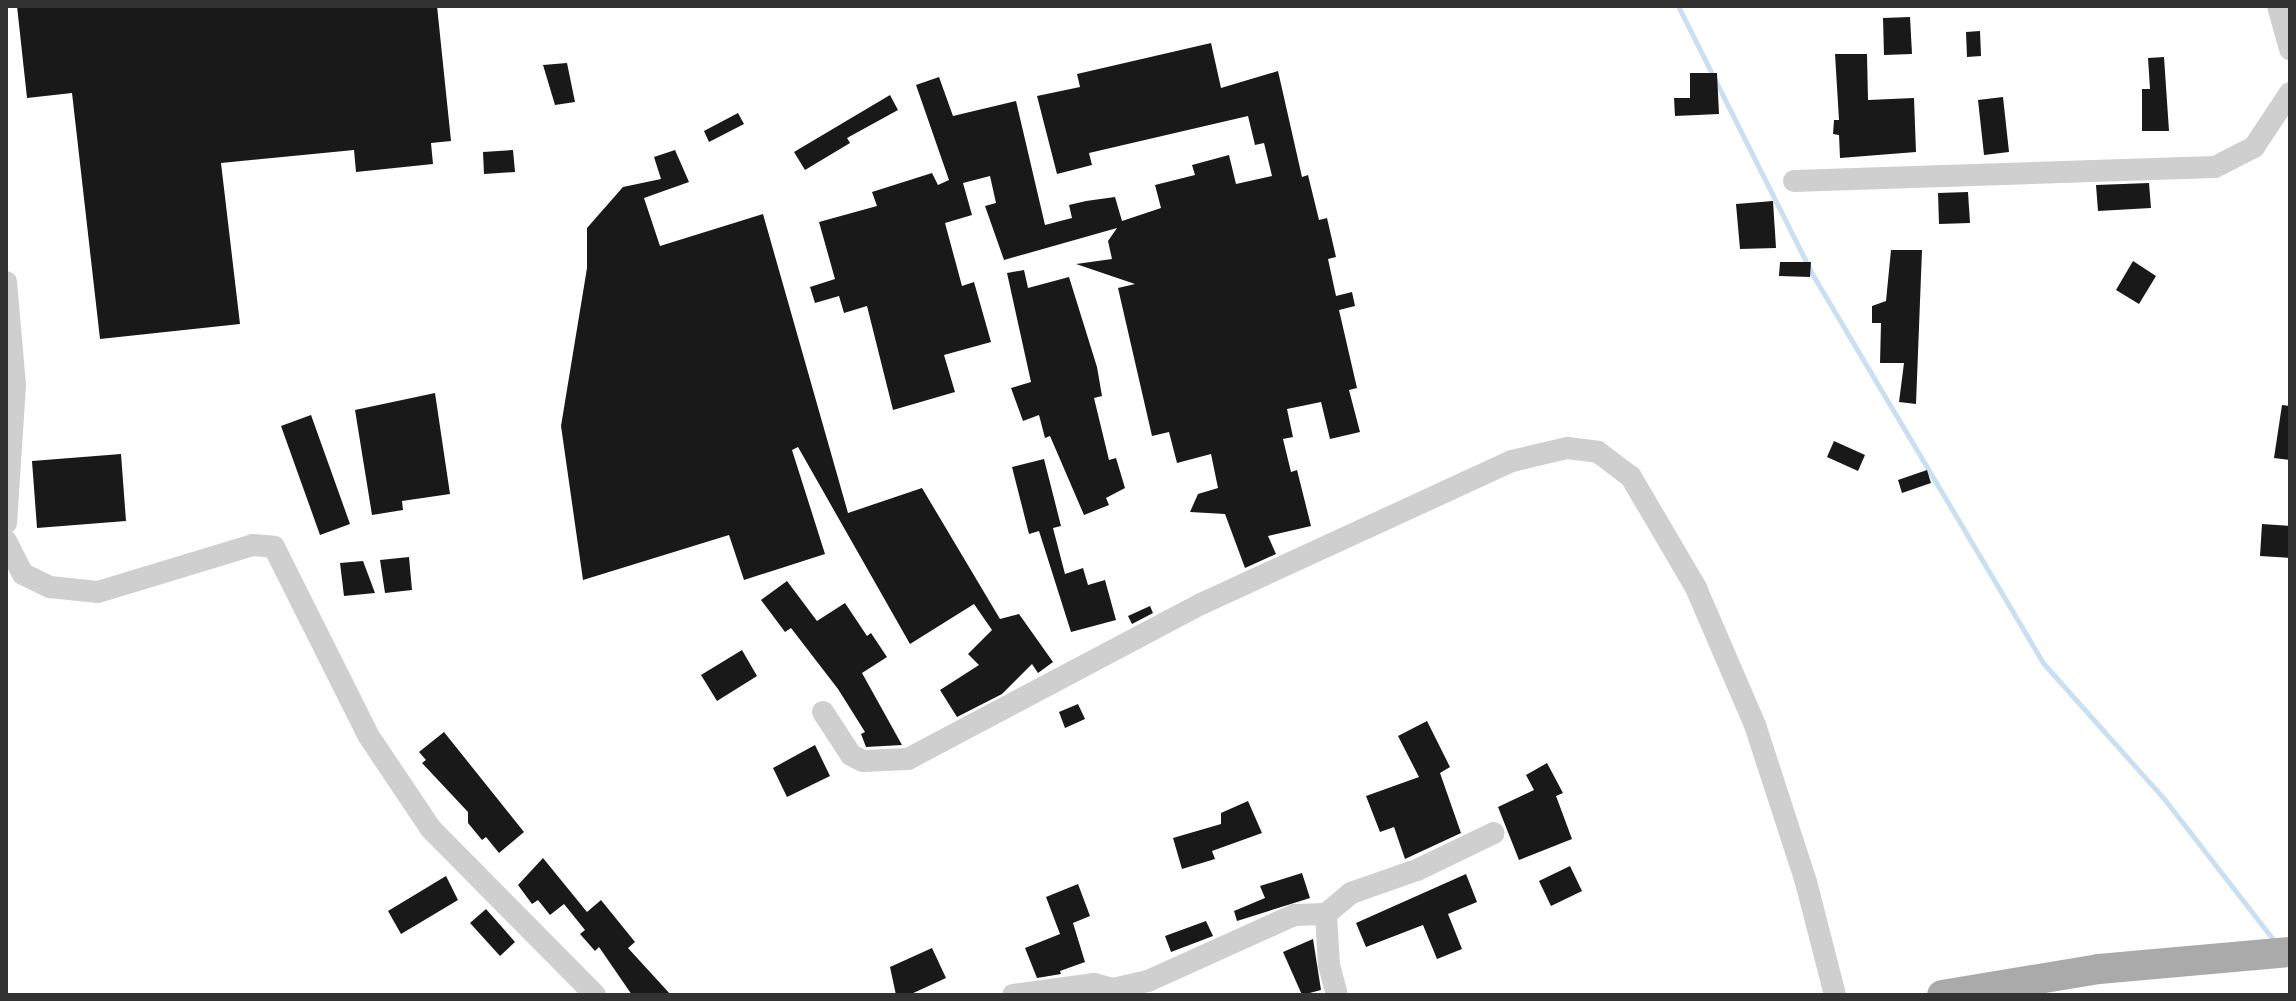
<!DOCTYPE html>
<html>
<head>
<meta charset="utf-8">
<style>
  body { margin:0 }
  #map { position:relative; width:2296px; height:1001px; overflow:hidden; background:#fff; font-family:Karla,sans-serif }
  div>[style] { position:absolute }
  .stream>* { height:5px; margin:-2.5px; padding:0 2.5px; transform-origin:2.5px; border-radius:2.5px; background:#cae0f0 }
  .building>* { inset:0; background:#191919 }
  .minor>* { height:22px; margin:-11px; padding:0 11px; transform-origin:11px; border-radius:11px; background:#cfcfcf }
  .major>* { height:30px; margin:-15px; padding:0 15px; transform-origin:15px; border-radius:15px; background:#aaa }
  span { translate:-50% -50%; white-space:nowrap; text-align:center; line-height:1.15; -webkit-text-stroke:8px #fff; paint-order:stroke }
  .frame { position:absolute; inset:0; border:8px solid #323232; pointer-events:none }
</style>
</head>
<body>
<div id="map">
  <div class="stream">
    <div style="left:1678px;top:6px;width:303px;rotate:63.4deg"></div>
    <div style="left:1814px;top:277px;width:450px;rotate:59.3deg"></div>
    <div style="left:2044px;top:664px;width:182px;rotate:48.3deg"></div>
    <div style="left:2165px;top:800px;width:180px;rotate:52.2deg"></div>
  </div>
  <div class="building">
    <div style="clip-path:polygon(17px 6px,437px 6px,451px 141px,431px 143px,433px 164px,356px 172px,354px 150px,221px 163px,240px 324px,100px 339px,72px 93px,27px 98px)"></div>
    <div style="clip-path:polygon(1910px 17px,1912px 54px,1884px 55px,1883px 18px)"></div>
    <div style="clip-path:polygon(1980px 31px,1981px 56px,1967px 57px,1966px 32px)"></div>
    <div style="clip-path:polygon(1211px 43px,1221px 88px,1278px 71px,1302px 177px,1308px 175px,1319px 220px,1327px 218px,1336px 257px,1328px 259px,1336px 296px,1352px 292px,1355px 306px,1339px 310px,1357px 388px,1349px 390px,1360px 432px,1330px 439px,1321px 402px,1287px 409px,1293px 437px,1283px 439px,1291px 472px,1297px 470px,1311px 526px,1268px 536px,1276px 554px,1245px 568px,1225px 514px,1190px 512px,1198px 494px,1218px 488px,1211px 454px,1177px 463px,1169px 432px,1152px 436px,1118px 288px,1135px 284px,1076px 264px,1112px 259px,1108px 241px,1117px 228px,1004px 260px,985px 206px,996px 203px,990px 176px,963px 183px,972px 215px,945px 223px,962px 286px,974px 282px,991px 342px,944px 355px,955px 392px,893px 410px,867px 306px,844px 313px,839px 296px,815px 303px,810px 287px,835px 279px,819px 222px,877px 206px,872px 192px,932px 173px,938px 185px,949px 180px,916px 85px,939px 77px,953px 116px,1016px 101px,1045px 225px,1072px 218px,1069px 205px,1086px 201px,1115px 197px,1122px 221px,1161px 208px,1155px 185px,1195px 175px,1192px 165px,1229px 155px,1236px 184px,1272px 176px,1264px 143px,1255px 145px,1248px 116px,1089px 153px,1092px 165px,1057px 174px,1037px 96px,1080px 87px,1077px 74px)"></div>
    <div style="clip-path:polygon(1835px 54px,1867px 54px,1868px 100px,1914px 98px,1916px 152px,1840px 158px,1839px 135px,1833px 134px,1834px 120px,1839px 120px)"></div>
    <div style="clip-path:polygon(2164px 57px,2169px 131px,2142px 131px,2142px 89px,2150px 89px,2148px 58px)"></div>
    <div style="clip-path:polygon(567px 63px,575px 102px,555px 105px,543px 65px)"></div>
    <div style="clip-path:polygon(1690px 73px,1717px 73px,1719px 114px,1675px 116px,1674px 98px,1690px 98px)"></div>
    <div style="clip-path:polygon(890px 95px,898px 110px,847px 138px,850px 143px,805px 170px,794px 152px)"></div>
    <div style="clip-path:polygon(2003px 97px,2009px 152px,1984px 155px,1978px 100px)"></div>
    <div style="clip-path:polygon(738px 113px,744px 124px,709px 142px,704px 131px)"></div>
    <div style="clip-path:polygon(513px 150px,515px 172px,484px 174px,483px 152px)"></div>
    <div style="clip-path:polygon(675px 150px,689px 182px,644px 198px,660px 246px,763px 214px,848px 513px,922px 488px,1000px 619px,1019px 614px,1053px 662px,1038px 673px,1032px 664px,1002px 694px,957px 717px,940px 690px,979px 665px,968px 654px,992px 630px,974px 604px,910px 644px,798px 447px,792px 450px,825px 554px,744px 580px,729px 535px,583px 580px,561px 426px,587px 268px,587px 228px,623px 187px,661px 179px,654px 157px)"></div>
    <div style="clip-path:polygon(2149px 183px,2151px 208px,2098px 211px,2096px 185px)"></div>
    <div style="clip-path:polygon(1968px 192px,1970px 223px,1939px 224px,1938px 193px)"></div>
    <div style="clip-path:polygon(1773px 201px,1776px 248px,1740px 249px,1736px 204px)"></div>
    <div style="clip-path:polygon(1891px 250px,1922px 250px,1916px 404px,1899px 402px,1904px 363px,1880px 363px,1881px 323px,1872px 323px,1872px 306px,1886px 301px)"></div>
    <div style="clip-path:polygon(2133px 261px,2156px 276px,2139px 304px,2116px 290px)"></div>
    <div style="clip-path:polygon(1780px 262px,1811px 262px,1810px 277px,1779px 276px)"></div>
    <div style="clip-path:polygon(1024px 270px,1028px 288px,1069px 277px,1097px 367px,1102px 396px,1094px 398px,1109px 460px,1116px 458px,1125px 488px,1106px 498px,1109px 505px,1084px 515px,1050px 436px,1045px 438px,1039px 415px,1023px 421px,1011px 388px,1031px 382px,1007px 273px)"></div>
    <div style="clip-path:polygon(435px 393px,450px 494px,402px 501px,403px 510px,372px 515px,355px 410px)"></div>
    <div style="clip-path:polygon(2282px 405px,2290px 406px,2290px 460px,2274px 458px)"></div>
    <div style="clip-path:polygon(311px 415px,350px 524px,320px 535px,281px 426px)"></div>
    <div style="clip-path:polygon(1834px 441px,1865px 455px,1858px 471px,1827px 457px)"></div>
    <div style="clip-path:polygon(121px 454px,126px 521px,37px 528px,32px 461px)"></div>
    <div style="clip-path:polygon(1044px 459px,1061px 526px,1053px 528px,1065px 574px,1083px 568px,1088px 585px,1105px 580px,1116px 620px,1071px 632px,1039px 531px,1029px 534px,1012px 467px)"></div>
    <div style="clip-path:polygon(1927px 470px,1931px 483px,1902px 493px,1898px 480px)"></div>
    <div style="clip-path:polygon(2262px 524px,2290px 526px,2290px 558px,2260px 556px)"></div>
    <div style="clip-path:polygon(409px 557px,412px 590px,385px 593px,380px 560px)"></div>
    <div style="clip-path:polygon(363px 561px,375px 593px,344px 596px,340px 563px)"></div>
    <div style="clip-path:polygon(787px 581px,817px 621px,845px 603px,867px 636px,871px 633px,887px 657px,862px 673px,902px 745px,866px 747px,861px 734px,865px 732px,838px 689px,791px 628px,785px 632px,761px 600px)"></div>
    <div style="clip-path:polygon(1150px 606px,1153px 613px,1132px 624px,1128px 616px)"></div>
    <div style="clip-path:polygon(742px 650px,757px 676px,717px 701px,701px 675px)"></div>
    <div style="clip-path:polygon(1078px 704px,1085px 719px,1065px 728px,1059px 712px)"></div>
    <div style="clip-path:polygon(1427px 721px,1450px 767px,1440px 773px,1461px 833px,1405px 859px,1394px 827px,1380px 832px,1366px 796px,1419px 777px,1398px 736px)"></div>
    <div style="clip-path:polygon(444px 732px,524px 832px,499px 853px,486px 837px,482px 840px,468px 823px,468px 812px,422px 763px,426px 760px,419px 752px)"></div>
    <div style="clip-path:polygon(815px 745px,830px 776px,787px 797px,773px 768px)"></div>
    <div style="clip-path:polygon(1547px 763px,1563px 793px,1556px 796px,1572px 839px,1519px 860px,1498px 807px,1534px 790px,1526px 775px)"></div>
    <div style="clip-path:polygon(1248px 801px,1262px 833px,1212px 851px,1215px 859px,1182px 869px,1173px 838px,1221px 824px,1221px 813px)"></div>
    <div style="clip-path:polygon(543px 858px,587px 912px,601px 900px,635px 942px,628px 948px,671px 995px,632px 995px,599px 947px,595px 951px,580px 934px,585px 930px,564px 904px,550px 915px,538px 900px,532px 904px,518px 885px)"></div>
    <div style="clip-path:polygon(1570px 866px,1582px 891px,1551px 906px,1539px 881px)"></div>
    <div style="clip-path:polygon(1302px 873px,1310px 898px,1237px 921px,1234px 911px,1265px 898px,1260px 886px)"></div>
    <div style="clip-path:polygon(1466px 874px,1477px 902px,1448px 914px,1462px 949px,1437px 959px,1423px 925px,1366px 947px,1356px 923px)"></div>
    <div style="clip-path:polygon(446px 876px,458px 900px,401px 934px,388px 911px)"></div>
    <div style="clip-path:polygon(1078px 884px,1090px 916px,1073px 923px,1085px 962px,1060px 971px,1061px 974px,1037px 978px,1025px 948px,1060px 934px,1046px 897px)"></div>
    <div style="clip-path:polygon(486px 909px,515px 942px,500px 956px,470px 923px)"></div>
    <div style="clip-path:polygon(1206px 921px,1213px 936px,1171px 952px,1165px 936px)"></div>
    <div style="clip-path:polygon(1313px 939px,1321px 990px,1302px 995px,1283px 952px)"></div>
    <div style="clip-path:polygon(932px 948px,946px 978px,909px 995px,896px 995px,890px 967px)"></div>
  </div>
  <div class="minor">
    <div style="left:2278px;top:6px;width:45px;rotate:74.4deg"></div>
    <div style="left:1794px;top:181px;width:421px;rotate:-1.9deg"></div>
    <div style="left:2215px;top:167px;width:44px;rotate:-27.1deg"></div>
    <div style="left:2254px;top:147px;width:65px;rotate:-56.3deg"></div>
    <div style="left:6px;top:282px;width:103px;rotate:85deg"></div>
    <div style="left:15px;top:385px;width:138px;rotate:93.7deg"></div>
    <div style="left:6px;top:541px;width:37px;rotate:63deg"></div>
    <div style="left:23px;top:574px;width:30px;rotate:26deg"></div>
    <div style="left:50px;top:587px;width:48px;rotate:5.9deg"></div>
    <div style="left:98px;top:592px;width:162px;rotate:-16.9deg"></div>
    <div style="left:253px;top:545px;width:21px;rotate:5deg"></div>
    <div style="left:274px;top:547px;width:210px;rotate:63.4deg"></div>
    <div style="left:368px;top:735px;width:113px;rotate:56.2deg"></div>
    <div style="left:431px;top:829px;width:233px;rotate:45.3deg"></div>
    <div style="left:823px;top:712px;width:51px;rotate:56.9deg"></div>
    <div style="left:851px;top:755px;width:13px;rotate:27deg"></div>
    <div style="left:863px;top:761px;width:45px;rotate:-2.5deg"></div>
    <div style="left:908px;top:759px;width:331px;rotate:-27.9deg"></div>
    <div style="left:1201px;top:604px;width:342px;rotate:-24.7deg"></div>
    <div style="left:1512px;top:461px;width:57px;rotate:-13.3deg"></div>
    <div style="left:1567px;top:448px;width:31px;rotate:7deg"></div>
    <div style="left:1598px;top:452px;width:41px;rotate:37.1deg"></div>
    <div style="left:1631px;top:477px;width:129px;rotate:59.6deg"></div>
    <div style="left:1696px;top:588px;width:149px;rotate:66.7deg"></div>
    <div style="left:1755px;top:725px;width:165px;rotate:72deg"></div>
    <div style="left:1806px;top:882px;width:117px;rotate:75.6deg"></div>
    <div style="left:1013px;top:995px;width:82px;rotate:-7.7deg"></div>
    <div style="left:1094px;top:984px;width:20px;rotate:15deg"></div>
    <div style="left:1113px;top:989px;width:36px;rotate:-13deg"></div>
    <div style="left:1148px;top:981px;width:160px;rotate:-24.3deg"></div>
    <div style="left:1294px;top:915px;width:32px;rotate:-2deg"></div>
    <div style="left:1337px;top:995px;width:31px;rotate:-105deg"></div>
    <div style="left:1329px;top:965px;width:51px;rotate:-93.4deg"></div>
    <div style="left:1326px;top:914px;width:33px;rotate:-40deg"></div>
    <div style="left:1351px;top:893px;width:70px;rotate:-19.2deg"></div>
    <div style="left:1417px;top:870px;width:85px;rotate:-25.7deg"></div>
  </div>
  <div class="major">
    <div style="left:1942px;top:995px;width:159px;rotate:-9.4deg"></div>
    <div style="left:2099px;top:969px;width:192px;rotate:-5.1deg"></div>
  </div>
  <div class="frame"></div>
</div>
</body>
</html>
